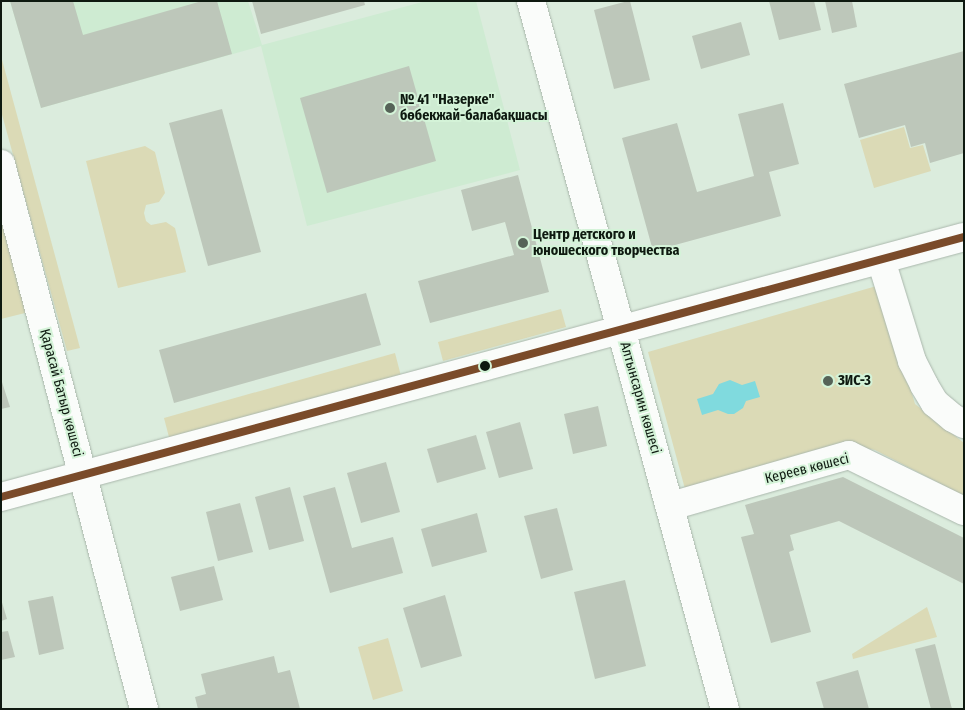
<!DOCTYPE html>
<html>
<head>
<meta charset="utf-8">
<style>
  body { margin:0 }
  #map { position:relative; width:965px; height:710px; overflow:hidden; background:#dbecdd; font-family:"Fira Sans Condensed",sans-serif }
  div>[style] { position:absolute }
  .built>* { inset:0; background:#ceebd2 }
  .green>* { inset:0; background:#dbdab6 }
  .water>* { inset:0; background:#80dade }
  .building>* { inset:0; background:#bdc7ba }
  .roads { filter:drop-shadow(0 0 1px #aab7ac) drop-shadow(0 0 1px #aab7ac) }
  .minor>* { height:28px; margin:-14px; padding:0 14px; transform-origin:14px; border-radius:14px; background:#fafcfa }
  .bus-1>* { height:8px; margin:-4px; padding:0 4px; transform-origin:4px; border-radius:4px; background:#7a4b2a }
  .dots>* { width:14px; height:14px; translate:-50% -50%; box-sizing:border-box; border:2px solid #d4f3d8; border-radius:50% }
  span { translate:-50% -50%; white-space:nowrap; text-align:center; line-height:1.15; -webkit-text-stroke:4px #d4f3d8; paint-order:stroke }
  .poi-label { font-size:14px; color:#0e1910; font-weight:700 }
  .left { translate:0 -50%; text-align:left }
  .street-label { font-size:14px; color:#0e1910 }
  .frame { position:absolute; inset:0; border:2px solid #0e1910; pointer-events:none }
</style>
</head>
<body>
<div id="map">
  <div class="built">
    <div style="clip-path:polygon(10px 1px,248px 1px,262px 45px,426px 1px,476px 1px,520px 170px,307px 226px,261px 46px,41px 108px)"></div>
  </div>
  <div class="green">
    <div style="clip-path:polygon(1px 56px,80px 348px,67px 351px,1px 111px)"></div>
    <div style="clip-path:polygon(904px 127px,910px 148px,923px 145px,931px 171px,874px 188px,860px 140px)"></div>
    <div style="clip-path:polygon(145px 146px,155px 152px,165px 193px,159px 202px,146px 205px,144px 213px,146px 221px,151px 225px,166px 222px,175px 228px,186px 272px,118px 288px,86px 161px)"></div>
    <div style="clip-path:polygon(1px 202px,29px 312px,1px 319px)"></div>
    <div style="clip-path:polygon(880px 285px,915px 404px,964px 443px,964px 496px,875px 450px,858px 447px,685px 489px,648px 352px)"></div>
    <div style="clip-path:polygon(561px 309px,566px 327px,443px 361px,438px 342px)"></div>
    <div style="clip-path:polygon(395px 353px,401px 376px,170px 441px,164px 418px)"></div>
    <div style="clip-path:polygon(927px 607px,937px 637px,853px 659px,852px 654px)"></div>
    <div style="clip-path:polygon(388px 638px,403px 691px,373px 700px,358px 647px)"></div>
  </div>
  <div class="water">
    <div style="clip-path:polygon(730px 380px,742px 385px,755px 381px,760px 397px,746px 401px,743px 408px,734px 414px,728px 414px,718px 410px,702px 415px,697px 399px,713px 394px,719px 384px)"></div>
  </div>
  <div class="building">
    <div style="clip-path:polygon(10px 1px,73px 1px,83px 35px,202px 1px,217px 1px,232px 54px,41px 108px)"></div>
    <div style="clip-path:polygon(252px 1px,364px 1px,365px 5px,261px 34px)"></div>
    <div style="clip-path:polygon(628px 1px,630px 1px,650px 80px,614px 89px,594px 10px)"></div>
    <div style="clip-path:polygon(769px 1px,814px 1px,821px 30px,779px 40px)"></div>
    <div style="clip-path:polygon(825px 1px,852px 1px,857px 27px,832px 33px)"></div>
    <div style="clip-path:polygon(741px 22px,750px 55px,701px 69px,692px 36px)"></div>
    <div style="clip-path:polygon(964px 51px,964px 153px,930px 163px,925px 143px,911px 147px,905px 125px,859px 138px,844px 84px)"></div>
    <div style="clip-path:polygon(409px 66px,436px 161px,327px 193px,300px 98px)"></div>
    <div style="clip-path:polygon(783px 103px,799px 164px,769px 172px,781px 216px,653px 251px,622px 138px,677px 123px,697px 192px,754px 176px,738px 114px)"></div>
    <div style="clip-path:polygon(222px 109px,261px 252px,208px 266px,169px 123px)"></div>
    <div style="clip-path:polygon(518px 175px,549px 292px,430px 323px,418px 281px,514px 255px,505px 222px,472px 231px,461px 190px)"></div>
    <div style="clip-path:polygon(366px 293px,381px 345px,174px 403px,159px 350px)"></div>
    <div style="clip-path:polygon(1px 379px,10px 407px,1px 409px)"></div>
    <div style="clip-path:polygon(598px 406px,607px 446px,573px 454px,564px 414px)"></div>
    <div style="clip-path:polygon(520px 422px,533px 469px,499px 478px,486px 432px)"></div>
    <div style="clip-path:polygon(476px 435px,486px 469px,437px 483px,427px 449px)"></div>
    <div style="clip-path:polygon(386px 462px,400px 512px,361px 523px,347px 473px)"></div>
    <div style="clip-path:polygon(843px 477px,964px 538px,964px 584px,839px 521px,790px 535px,794px 550px,789px 552px,811px 632px,771px 643px,741px 537px,754px 534px,745px 505px)"></div>
    <div style="clip-path:polygon(290px 487px,304px 541px,269px 550px,255px 497px)"></div>
    <div style="clip-path:polygon(335px 487px,352px 548px,393px 537px,403px 573px,330px 593px,303px 496px)"></div>
    <div style="clip-path:polygon(240px 503px,253px 552px,218px 561px,206px 512px)"></div>
    <div style="clip-path:polygon(557px 508px,573px 570px,541px 579px,524px 516px)"></div>
    <div style="clip-path:polygon(477px 513px,487px 552px,432px 567px,421px 529px)"></div>
    <div style="clip-path:polygon(214px 566px,223px 600px,180px 611px,171px 577px)"></div>
    <div style="clip-path:polygon(625px 580px,646px 666px,595px 679px,574px 592px)"></div>
    <div style="clip-path:polygon(445px 595px,462px 656px,421px 668px,403px 608px)"></div>
    <div style="clip-path:polygon(53px 596px,64px 649px,39px 655px,28px 601px)"></div>
    <div style="clip-path:polygon(1px 599px,7px 619px,1px 621px)"></div>
    <div style="clip-path:polygon(8px 631px,15px 657px,1px 660px,1px 632px)"></div>
    <div style="clip-path:polygon(935px 644px,952px 709px,931px 709px,915px 649px)"></div>
    <div style="clip-path:polygon(274px 656px,278px 673px,290px 670px,300px 709px,198px 709px,195px 697px,206px 694px,201px 674px)"></div>
    <div style="clip-path:polygon(858px 670px,869px 709px,824px 709px,816px 682px)"></div>
  </div>
  <div class="roads">
    <div class="minor">
      <div style="left:531px;top:1px;width:734px;rotate:74.68deg"></div>
      <div style="left:1px;top:164px;width:563px;rotate:75.3deg"></div>
      <div style="left:881px;top:260px;width:106px;rotate:72.9deg"></div>
      <div style="left:912px;top:361px;width:27px;rotate:63deg"></div>
      <div style="left:924px;top:385px;width:21px;rotate:59deg"></div>
      <div style="left:935px;top:403px;width:23px;rotate:40deg"></div>
      <div style="left:953px;top:418px;width:13px;rotate:29deg"></div>
      <div style="left:1px;top:497px;width:997px;rotate:-15.11deg"></div>
      <div style="left:671px;top:506px;width:185px;rotate:-16deg"></div>
      <div style="left:849px;top:455px;width:128px;rotate:26deg"></div>
    </div>
  </div>
  <div class="bus-1">
    <div style="left:1px;top:497px;width:997px;rotate:-15.11deg"></div>
  </div>
  <div class="dots">
    <div style="left:390px;top:108px;background:#566358"></div>
    <div style="left:523px;top:243px;background:#566358"></div>
    <div style="left:485px;top:366px;background:#0e1910"></div>
    <div style="left:828px;top:381px;background:#566358"></div>
  </div>
  <div class="poi-label">
    <span class="left" style="left:400px;top:108px">№ 41 "Назерке"<br>бөбекжай-балабақшасы</span>
    <span class="left" style="left:533px;top:243px">Центр детского и<br>юношеского творчества</span>
    <span class="left" style="left:838px;top:381px">ЗИС-3</span>
  </div>
  <div class="street-label">
    <span style="left:61px;top:393px;rotate:75deg">Қарасай Батыр көшесі</span>
    <span style="left:640px;top:398px;rotate:74deg">Алтынсарин көшесі</span>
    <span style="left:807px;top:469px;rotate:-14deg">Кереев көшесі</span>
  </div>
  <div class="frame"></div>
</div>
</body>
</html>
